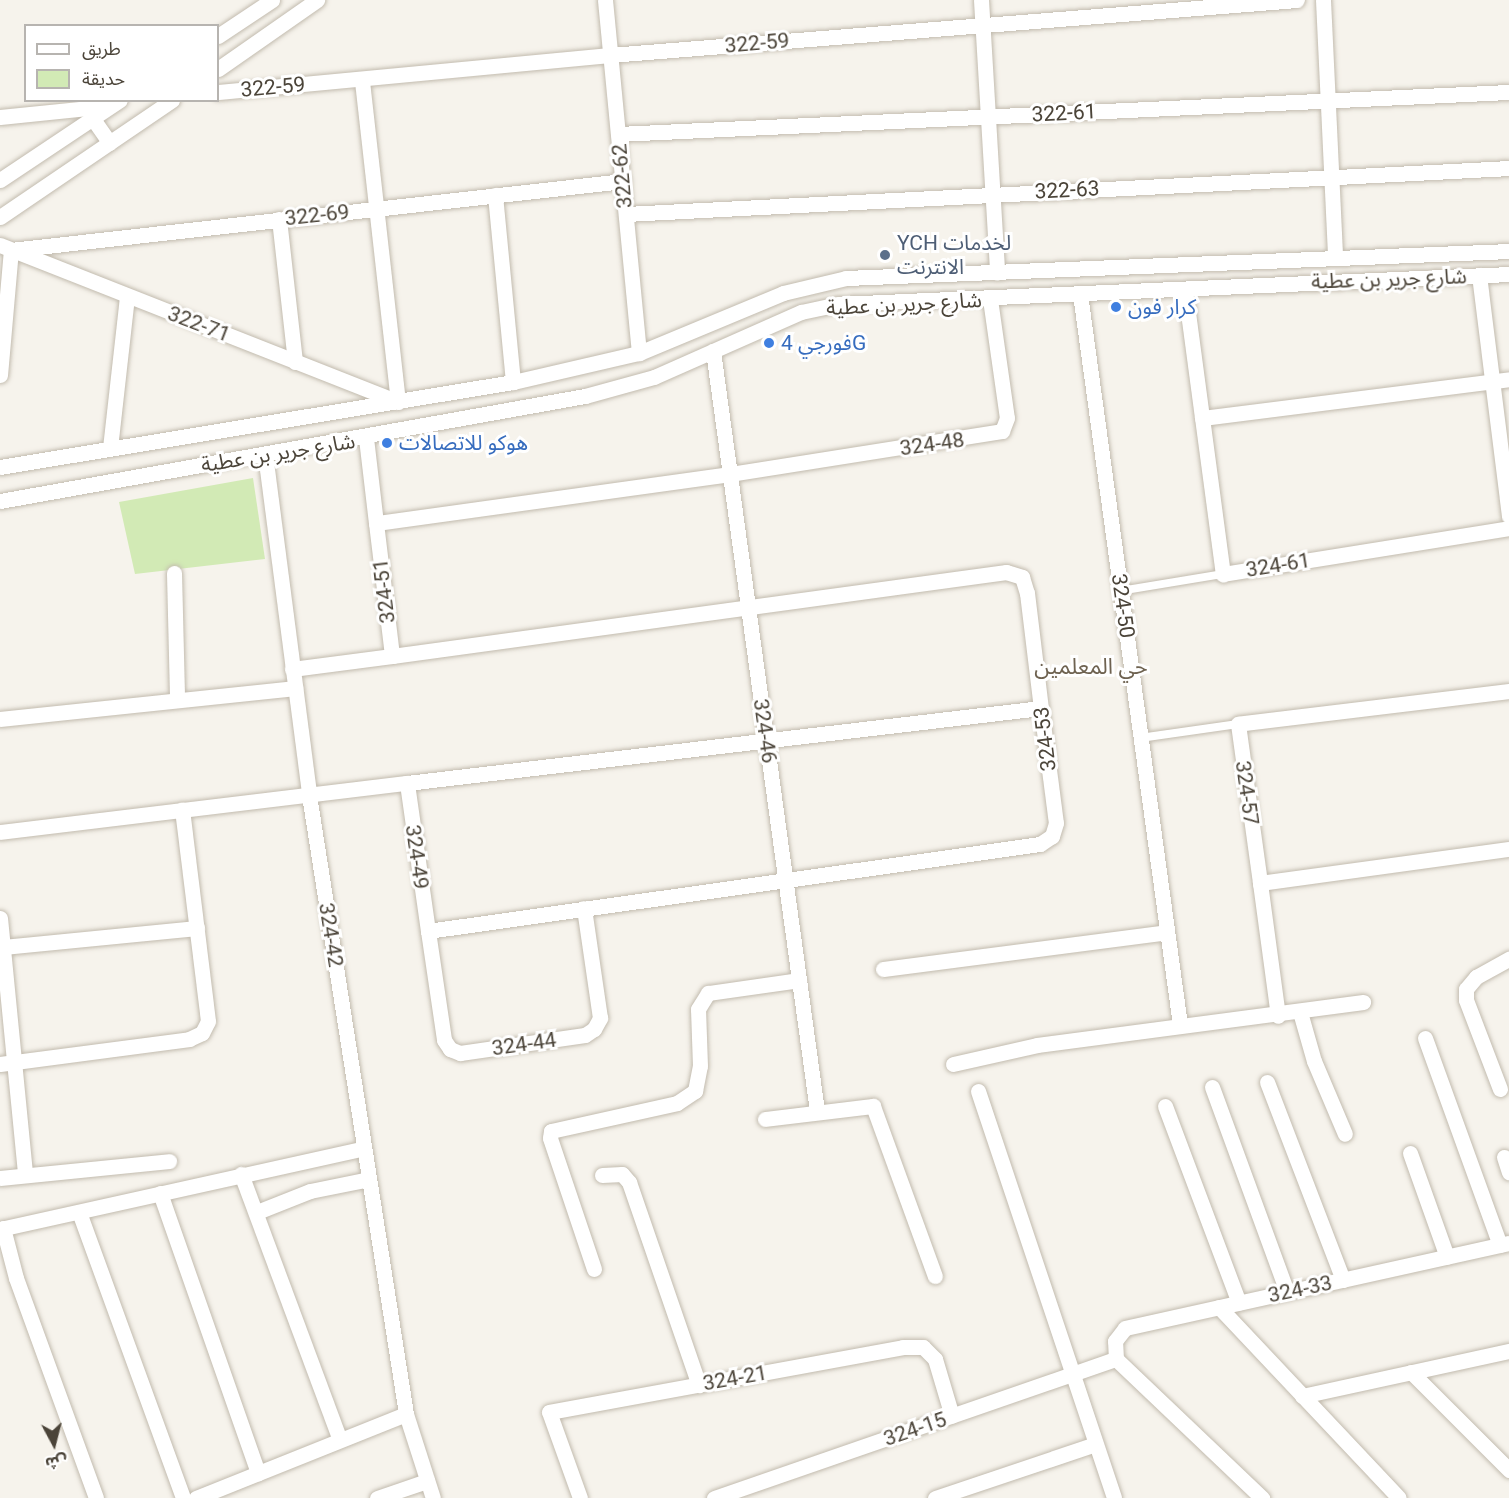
<!DOCTYPE html>
<html>
<head>
<meta charset="utf-8">
<style>
  body { margin:0 }
  #map { position:relative; width:1509px; height:1498px; overflow:hidden; background:#f6f3ec; font-family:Roboto,"Noto Sans Arabic",sans-serif }
  div>[style] { position:absolute }
  .green>* { inset:0; background:#d2eab5 }
  .roads { filter:drop-shadow(0 0 2px #c2bbae) drop-shadow(0 0 2px #c2bbae) }
  .service>* { height:8px; margin:-4px; padding:0 4px; transform-origin:4px; border-radius:4px; background:#fff }
  .minor>* { height:15px; margin:-7.5px; padding:0 7.5px; transform-origin:7.5px; border-radius:7.5px; background:#fff }
  .dots>* { width:16px; height:16px; translate:-50% -50%; box-sizing:border-box; border:3px solid #fff; border-radius:50% }
  span { translate:-50% -50%; white-space:nowrap; text-align:center; line-height:1.15; -webkit-text-stroke:6px #fff; paint-order:stroke }
  .street-label { font-size:21px; color:#4b4439 }
  .service-label { font-size:21px; color:#4e5e75 }
  .left { translate:0 -50%; text-align:left }
  .shop-label { font-size:21px; color:#366cbe }
  .neighbourhood-label { font-size:22px; color:#6e6250 }
  .legend { position:absolute; left:24px; top:24px; width:195px; height:78px; box-sizing:border-box; background:#fff; border:2px solid #b7b4b0; margin:0; padding:8px 10px; list-style:none; font-size:18px; color:#4b4439 }
  .legend li { display:flex; align-items:center; gap:12px; height:30px }
  .legend b { width:30px; border:2px solid #b7b4b0 }
  .north { position:absolute; left:24px; top:1414px; width:60px; height:60px; -webkit-text-stroke:4px #fff; paint-order:stroke; rotate:173deg; font-size:16px; font-weight:700; line-height:24px; text-align:center; color:#4b4439 }
  .north::after { content:''; display:block; margin:auto; width:21px; height:27px; background:#4b4439; clip-path:polygon(50% 0,100% 100%,50% 72%,0 100%) }
</style>
</head>
<body>
<div id="map">
  <div class="green">
    <div style="clip-path:polygon(253px 478px,265px 559px,135px 574px,119px 502px)"></div>
  </div>
  <div class="roads">
    <div class="service">
      <div style="left:1120px;top:591px;width:104px;rotate:-9.4deg"></div>
      <div style="left:1140px;top:738px;width:99px;rotate:-8.1deg"></div>
    </div>
    <div class="minor">
      <div style="left:605px;top:0;width:355px;rotate:84.5deg"></div>
      <div style="left:981px;top:0;width:273px;rotate:86.6deg"></div>
      <div style="left:1323px;top:0;width:255px;rotate:87.3deg"></div>
      <div style="left:218px;top:36px;width:65px;rotate:-33.7deg"></div>
      <div style="left:218px;top:69px;width:121px;rotate:-34.9deg"></div>
      <div style="left:218px;top:92px;width:394px;rotate:-5.4deg"></div>
      <div style="left:610px;top:55px;width:689px;rotate:-4.58deg"></div>
      <div style="left:0;top:117px;width:110px;rotate:-5.8deg"></div>
      <div style="left:93px;top:119px;width:29px;rotate:55deg"></div>
      <div style="left:618px;top:134px;width:892px;rotate:-2.7deg"></div>
      <div style="left:0;top:180px;width:144px;rotate:-33.7deg"></div>
      <div style="left:495px;top:195px;width:188px;rotate:84.5deg"></div>
      <div style="left:626px;top:214px;width:884px;rotate:-2.98deg"></div>
      <div style="left:0;top:217px;width:208px;rotate:-34.2deg"></div>
      <div style="left:279px;top:219px;width:144px;rotate:83.6deg"></div>
      <div style="left:0;top:245px;width:428px;rotate:21.5deg"></div>
      <div style="left:398px;top:402px;width:324px;rotate:-96.4deg"></div>
      <div style="left:1479px;top:275px;width:243px;rotate:82.9deg"></div>
      <div style="left:1185px;top:290px;width:287px;rotate:82.4deg"></div>
      <div style="left:1223px;top:574px;width:290px;rotate:-9.1deg"></div>
      <div style="left:1080px;top:294px;width:738px;rotate:82.21deg"></div>
      <div style="left:990px;top:299px;width:120px;rotate:81.9deg"></div>
      <div style="left:1007px;top:418px;width:14px;rotate:111deg"></div>
      <div style="left:1002px;top:431px;width:275px;rotate:171deg"></div>
      <div style="left:730px;top:474px;width:357px;rotate:172.1deg"></div>
      <div style="left:376px;top:523px;width:134px;rotate:83.1deg"></div>
      <div style="left:392px;top:656px;width:620px;rotate:-7.79deg"></div>
      <div style="left:1006px;top:572px;width:17px;rotate:17deg"></div>
      <div style="left:1022px;top:577px;width:17px;rotate:73deg"></div>
      <div style="left:1027px;top:593px;width:116px;rotate:83.1deg"></div>
      <div style="left:1041px;top:708px;width:116px;rotate:82.6deg"></div>
      <div style="left:1056px;top:823px;width:14px;rotate:107deg"></div>
      <div style="left:1052px;top:836px;width:14px;rotate:146deg"></div>
      <div style="left:1040px;top:844px;width:618px;rotate:171.91deg"></div>
      <div style="left:428px;top:931px;width:149px;rotate:-98.1deg"></div>
      <div style="left:407px;top:783px;width:638px;rotate:-6.75deg"></div>
      <div style="left:713px;top:351px;width:767px;rotate:82.21deg"></div>
      <div style="left:0;top:375px;width:125px;rotate:-85deg"></div>
      <div style="left:11px;top:250px;width:616px;rotate:-6.43deg"></div>
      <div style="left:1202px;top:418px;width:309px;rotate:-7.2deg"></div>
      <div style="left:366px;top:438px;width:86px;rotate:83.3deg"></div>
      <div style="left:110px;top:448px;width:153px;rotate:-83.6deg"></div>
      <div style="left:265px;top:454px;width:344px;rotate:82.6deg"></div>
      <div style="left:309px;top:795px;width:627px;rotate:81.09deg"></div>
      <div style="left:406px;top:1414px;width:88px;rotate:72.2deg"></div>
      <div style="left:0;top:467px;width:520px;rotate:-9.41deg"></div>
      <div style="left:513px;top:382px;width:129px;rotate:-13deg"></div>
      <div style="left:639px;top:353px;width:156px;rotate:-22.6deg"></div>
      <div style="left:783px;top:293px;width:65px;rotate:-13.4deg"></div>
      <div style="left:846px;top:278px;width:664px;rotate:-2.33deg"></div>
      <div style="left:0;top:501px;width:594px;rotate:-10.18deg"></div>
      <div style="left:585px;top:396px;width:72px;rotate:-15.4deg"></div>
      <div style="left:654px;top:377px;width:161px;rotate:-23.9deg"></div>
      <div style="left:801px;top:312px;width:39px;rotate:-12deg"></div>
      <div style="left:839px;top:304px;width:671px;rotate:-2.56deg"></div>
      <div style="left:174px;top:573px;width:127px;rotate:88.6deg"></div>
      <div style="left:292px;top:669px;width:101px;rotate:-7.4deg"></div>
      <div style="left:1509px;top:691px;width:273px;rotate:173.1deg"></div>
      <div style="left:1238px;top:724px;width:161px;rotate:82.1deg"></div>
      <div style="left:1260px;top:883px;width:251px;rotate:-7.8deg"></div>
      <div style="left:0;top:719px;width:297px;rotate:-6deg"></div>
      <div style="left:0;top:832px;width:410px;rotate:-6.9deg"></div>
      <div style="left:1260px;top:883px;width:134px;rotate:82.3deg"></div>
      <div style="left:0;top:918px;width:258px;rotate:84.4deg"></div>
      <div style="left:428px;top:931px;width:110px;rotate:81.6deg"></div>
      <div style="left:444px;top:1040px;width:11px;rotate:56deg"></div>
      <div style="left:450px;top:1049px;width:11px;rotate:22deg"></div>
      <div style="left:460px;top:1053px;width:126px;rotate:-8.2deg"></div>
      <div style="left:585px;top:1035px;width:11px;rotate:-34deg"></div>
      <div style="left:594px;top:1029px;width:13px;rotate:-61deg"></div>
      <div style="left:600px;top:1018px;width:111px;rotate:-98.3deg"></div>
      <div style="left:3px;top:947px;width:195px;rotate:-5.6deg"></div>
      <div style="left:883px;top:969px;width:286px;rotate:-7.4deg"></div>
      <div style="left:1300px;top:1012px;width:51px;rotate:74.1deg"></div>
      <div style="left:1314px;top:1061px;width:79px;rotate:67deg"></div>
      <div style="left:1425px;top:1038px;width:220px;rotate:70.1deg"></div>
      <div style="left:0;top:1064px;width:191px;rotate:-7.5deg"></div>
      <div style="left:189px;top:1039px;width:14px;rotate:-25deg"></div>
      <div style="left:202px;top:1033px;width:13px;rotate:-63deg"></div>
      <div style="left:208px;top:1021px;width:213px;rotate:-97deg"></div>
      <div style="left:953px;top:1064px;width:86px;rotate:-12.7deg"></div>
      <div style="left:1037px;top:1045px;width:329px;rotate:-7.5deg"></div>
      <div style="left:1267px;top:1082px;width:212px;rotate:69deg"></div>
      <div style="left:1212px;top:1087px;width:218px;rotate:69.9deg"></div>
      <div style="left:1500px;top:1089px;width:95px;rotate:-110.9deg"></div>
      <div style="left:1466px;top:1000px;width:11px;rotate:-90deg"></div>
      <div style="left:1466px;top:989px;width:16px;rotate:-50deg"></div>
      <div style="left:1476px;top:977px;width:38px;rotate:-29deg"></div>
      <div style="left:978px;top:1091px;width:429px;rotate:71.5deg"></div>
      <div style="left:1165px;top:1106px;width:210px;rotate:69.4deg"></div>
      <div style="left:765px;top:1119px;width:109px;rotate:-6.9deg"></div>
      <div style="left:873px;top:1106px;width:181px;rotate:70deg"></div>
      <div style="left:1410px;top:1153px;width:110px;rotate:70.4deg"></div>
      <div style="left:1504px;top:1157px;width:16px;rotate:72deg"></div>
      <div style="left:241px;top:1174px;width:282px;rotate:69.6deg"></div>
      <div style="left:602px;top:1175px;width:20px;rotate:-3deg"></div>
      <div style="left:622px;top:1174px;width:11px;rotate:49deg"></div>
      <div style="left:629px;top:1182px;width:215px;rotate:71deg"></div>
      <div style="left:0;top:1178px;width:170px;rotate:-5.7deg"></div>
      <div style="left:160px;top:1193px;width:297px;rotate:70.7deg"></div>
      <div style="left:79px;top:1212px;width:304px;rotate:70deg"></div>
      <div style="left:257px;top:1212px;width:57px;rotate:-21.6deg"></div>
      <div style="left:310px;top:1191px;width:60px;rotate:-11.5deg"></div>
      <div style="left:3px;top:1228px;width:52px;rotate:75.4deg"></div>
      <div style="left:16px;top:1278px;width:234px;rotate:70deg"></div>
      <div style="left:0;top:1229px;width:373px;rotate:-12.5deg"></div>
      <div style="left:594px;top:1269px;width:138px;rotate:-108.6deg"></div>
      <div style="left:550px;top:1138px;width:7px;rotate:-82deg"></div>
      <div style="left:551px;top:1131px;width:129px;rotate:-12.5deg"></div>
      <div style="left:677px;top:1103px;width:22px;rotate:-34deg"></div>
      <div style="left:695px;top:1091px;width:25px;rotate:-79deg"></div>
      <div style="left:700px;top:1066px;width:57px;rotate:-92deg"></div>
      <div style="left:698px;top:1009px;width:19px;rotate:-58deg"></div>
      <div style="left:708px;top:993px;width:92px;rotate:-8.1deg"></div>
      <div style="left:1219px;top:1307px;width:262px;rotate:46.7deg"></div>
      <div style="left:1116px;top:1359px;width:18px;rotate:-93deg"></div>
      <div style="left:1115px;top:1341px;width:16px;rotate:-52deg"></div>
      <div style="left:1125px;top:1328px;width:393px;rotate:-12.5deg"></div>
      <div style="left:1116px;top:1359px;width:202px;rotate:43.6deg"></div>
      <div style="left:1411px;top:1372px;width:139px;rotate:45deg"></div>
      <div style="left:1302px;top:1396px;width:212px;rotate:-12.3deg"></div>
      <div style="left:196px;top:1498px;width:226px;rotate:-21.8deg"></div>
      <div style="left:377px;top:1498px;width:53px;rotate:-18.8deg"></div>
      <div style="left:580px;top:1498px;width:91px;rotate:-109.8deg"></div>
      <div style="left:549px;top:1412px;width:360px;rotate:-10.4deg"></div>
      <div style="left:903px;top:1347px;width:20px"></div>
      <div style="left:923px;top:1347px;width:17px;rotate:45deg"></div>
      <div style="left:935px;top:1359px;width:59px;rotate:73.4deg"></div>
      <div style="left:714px;top:1498px;width:425px;rotate:-19.1deg"></div>
      <div style="left:935px;top:1498px;width:169px;rotate:-18.6deg"></div>
    </div>
  </div>
  <div class="dots">
    <div style="left:885px;top:255px;background:#5c6f8a"></div>
    <div style="left:1116px;top:307px;background:#3f7fe0"></div>
    <div style="left:769px;top:343px;background:#3f7fe0"></div>
    <div style="left:387px;top:443px;background:#3f7fe0"></div>
  </div>
  <div class="street-label">
    <span style="left:757px;top:43px;rotate:-5deg">322-59</span>
    <span style="left:273px;top:87px;rotate:-5deg">322-59</span>
    <span style="left:1064px;top:113px;rotate:-3deg">322-61</span>
    <span style="left:622px;top:176px;rotate:-95deg">322-62</span>
    <span style="left:1067px;top:190px;rotate:-3deg">322-63</span>
    <span style="left:317px;top:215px;rotate:-6deg">322-69</span>
    <span style="left:1389px;top:279px;rotate:-2deg">شارع جرير بن عطية</span>
    <span style="left:904px;top:304px;rotate:-3deg">شارع جرير بن عطية</span>
    <span style="left:199px;top:324px;rotate:21deg">322-71</span>
    <span style="left:932px;top:444px;rotate:-8deg">324-48</span>
    <span style="left:278px;top:453px;rotate:-9deg">شارع جرير بن عطية</span>
    <span style="left:1278px;top:565px;rotate:-9deg">324-61</span>
    <span style="left:384px;top:591px;rotate:-97deg">324-51</span>
    <span style="left:1123px;top:606px;rotate:82deg">324-50</span>
    <span style="left:765px;top:731px;rotate:82deg">324-46</span>
    <span style="left:1045px;top:739px;rotate:-97deg">324-53</span>
    <span style="left:1247px;top:793px;rotate:82deg">324-57</span>
    <span style="left:417px;top:857px;rotate:82deg">324-49</span>
    <span style="left:331px;top:935px;rotate:81deg">324-42</span>
    <span style="left:524px;top:1044px;rotate:-8deg">324-44</span>
    <span style="left:1300px;top:1289px;rotate:-12deg">324-33</span>
    <span style="left:735px;top:1378px;rotate:-10deg">324-21</span>
    <span style="left:915px;top:1429px;rotate:-19deg">324-15</span>
  </div>
  <div class="service-label">
    <span class="left" style="left:897px;top:255px">YCH لخدمات<br>الانترنت</span>
  </div>
  <div class="shop-label">
    <span class="left" style="left:1128px;top:307px">كرار فون</span>
    <span class="left" style="left:781px;top:343px">فورجي 4G</span>
    <span class="left" style="left:399px;top:443px">هوكو للاتصالات</span>
  </div>
  <div class="neighbourhood-label">
    <span style="left:1091px;top:667px">حي المعلمين</span>
  </div>
  <ul class="legend">
  <li><b style="height:8px;background:#fff"></b>طريق</li>
  <li><b style="height:16px;background:#d2eab5"></b>حديقة</li>
  </ul>
  <div class="north">ش</div>
</div>
</body>
</html>
